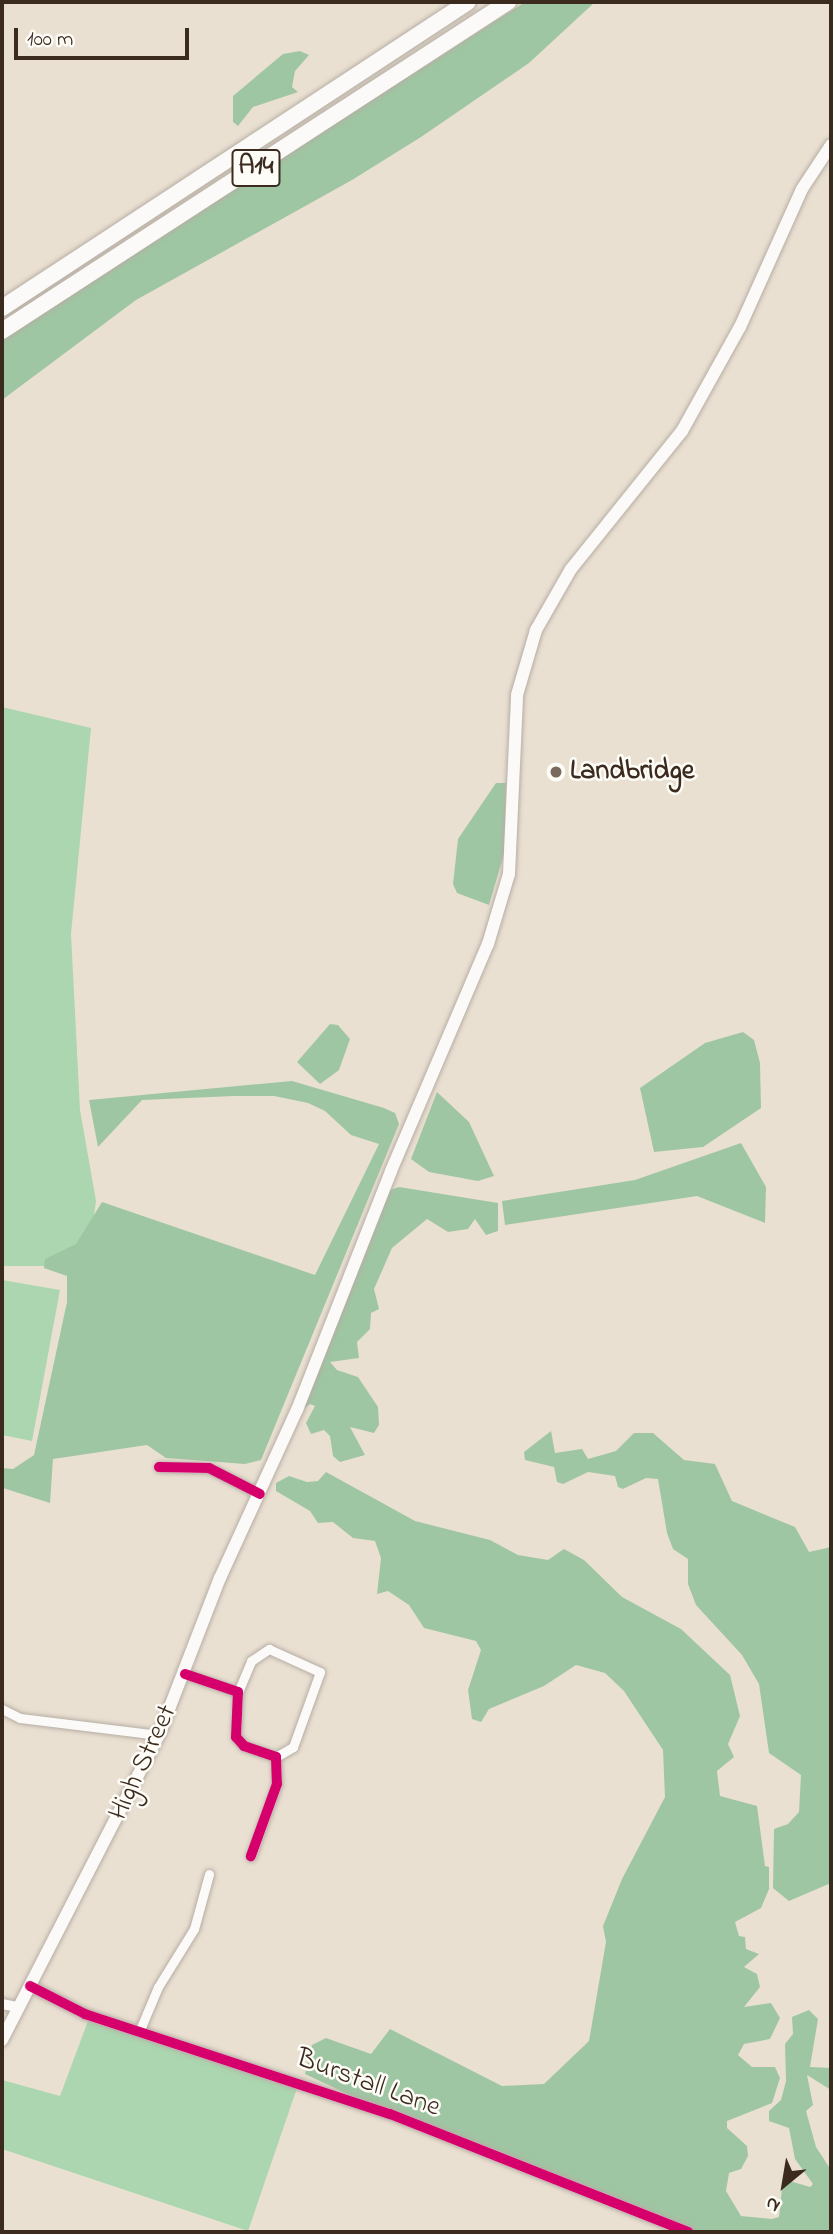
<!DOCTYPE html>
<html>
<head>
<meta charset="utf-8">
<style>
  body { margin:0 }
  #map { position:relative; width:833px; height:2234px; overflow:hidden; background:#eae0d2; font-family:"Indie Flower",sans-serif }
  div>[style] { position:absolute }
  .green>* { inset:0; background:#abd6af }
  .forest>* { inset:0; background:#9fc6a3 }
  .roads { filter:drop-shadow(0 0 2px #b6aea4) drop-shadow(0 0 2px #b6aea4) }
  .minor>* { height:9px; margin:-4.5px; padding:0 4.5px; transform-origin:4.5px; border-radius:4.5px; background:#fcfaf8 }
  .tertiary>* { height:10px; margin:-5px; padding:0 5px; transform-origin:5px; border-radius:5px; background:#fcfaf8 }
  .secondary>* { height:12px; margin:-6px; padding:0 6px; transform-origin:6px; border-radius:6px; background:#fcfaf8 }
  .trunk>* { height:16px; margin:-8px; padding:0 8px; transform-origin:8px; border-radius:8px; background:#fcfaf8 }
  .cycleway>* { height:10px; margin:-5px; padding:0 5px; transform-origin:5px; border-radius:5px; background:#d6006c }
  .dots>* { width:19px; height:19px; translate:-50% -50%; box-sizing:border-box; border:4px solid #fdfcf7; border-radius:50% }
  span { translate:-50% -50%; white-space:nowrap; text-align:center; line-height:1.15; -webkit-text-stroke:5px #fdfcf7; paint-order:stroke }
  .shield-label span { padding:2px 5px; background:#fdfcf7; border:2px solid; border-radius:5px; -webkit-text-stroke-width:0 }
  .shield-label { font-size:26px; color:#3b2a1e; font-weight:700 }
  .poi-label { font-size:28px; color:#3b2a1e; font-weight:700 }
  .left { translate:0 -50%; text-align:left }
  .street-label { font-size:28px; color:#3b2a1e }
  .frame { position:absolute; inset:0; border:4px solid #3b2a1e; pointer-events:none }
  .north { position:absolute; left:749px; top:2150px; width:70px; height:70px; -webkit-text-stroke:5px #fdfcf7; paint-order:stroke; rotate:210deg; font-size:19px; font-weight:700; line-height:28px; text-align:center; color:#3b2a1e }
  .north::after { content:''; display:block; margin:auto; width:24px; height:32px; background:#3b2a1e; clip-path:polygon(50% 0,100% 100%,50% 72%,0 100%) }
  .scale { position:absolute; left:14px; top:28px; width:175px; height:32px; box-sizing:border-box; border:4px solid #3b2a1e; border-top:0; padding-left:9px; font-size:21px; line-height:24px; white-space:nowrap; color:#3b2a1e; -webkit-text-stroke:5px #fdfcf7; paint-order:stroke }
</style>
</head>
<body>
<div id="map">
  <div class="green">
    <div style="clip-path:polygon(2px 707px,91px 728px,71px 934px,80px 1110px,96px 1201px,87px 1266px,2px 1266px)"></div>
    <div style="clip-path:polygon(2px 1280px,60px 1290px,32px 1441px,2px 1435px)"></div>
    <div style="clip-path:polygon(88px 2021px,298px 2085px,248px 2231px,2px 2149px,2px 2080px,60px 2096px)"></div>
  </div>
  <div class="forest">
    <div style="clip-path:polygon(525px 2px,595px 2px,529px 63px,421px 137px,352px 180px,136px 300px,2px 400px,2px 337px)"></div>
    <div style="clip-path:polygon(300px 51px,309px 55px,295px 71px,292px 87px,298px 92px,253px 107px,238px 126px,233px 122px,233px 96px,283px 54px)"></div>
    <div style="clip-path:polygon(496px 783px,506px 783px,504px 854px,489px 905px,457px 893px,453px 884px,458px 839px)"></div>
    <div style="clip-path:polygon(330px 1024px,338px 1025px,350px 1039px,339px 1070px,320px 1084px,297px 1062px)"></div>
    <div style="clip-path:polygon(743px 1032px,754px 1040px,760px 1063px,761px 1108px,703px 1147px,654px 1152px,640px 1088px,705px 1043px)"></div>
    <div style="clip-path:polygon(292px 1081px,384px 1108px,395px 1113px,399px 1124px,261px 1460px,245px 1464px,166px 1458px,147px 1445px,53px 1459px,50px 1503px,3px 1488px,2px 1468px,13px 1469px,34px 1455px,67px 1302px,67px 1276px,44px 1268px,45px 1259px,76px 1244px,102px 1202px,315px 1275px,379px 1144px,351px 1135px,325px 1111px,308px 1103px,274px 1096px,234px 1096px,142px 1100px,98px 1147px,89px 1100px)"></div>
    <div style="clip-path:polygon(437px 1092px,469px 1122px,494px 1176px,478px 1181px,429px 1172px,411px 1159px)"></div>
    <div style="clip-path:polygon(741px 1143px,766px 1187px,765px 1223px,697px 1196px,505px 1225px,502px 1201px,635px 1180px)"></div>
    <div style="clip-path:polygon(399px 1187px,498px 1203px,498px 1231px,486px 1235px,475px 1219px,468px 1229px,448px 1232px,427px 1219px,392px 1248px,374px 1289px,379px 1309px,371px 1313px,370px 1329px,357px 1342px,359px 1358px,330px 1362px,337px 1370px,358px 1377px,378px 1407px,379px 1425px,374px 1433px,350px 1427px,365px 1455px,340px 1462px,333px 1456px,330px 1436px,324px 1430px,311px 1434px,306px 1423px,315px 1406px,310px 1404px,301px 1411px,390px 1190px)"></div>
    <div style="clip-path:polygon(551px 1431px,555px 1453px,582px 1449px,588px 1459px,616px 1451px,634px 1433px,653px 1433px,684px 1460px,715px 1464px,732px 1501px,795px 1527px,809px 1552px,831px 1547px,831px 1883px,789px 1901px,773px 1888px,774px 1829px,788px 1824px,799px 1812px,801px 1775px,769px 1753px,759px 1684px,742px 1655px,696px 1605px,688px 1584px,688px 1559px,673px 1549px,667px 1533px,658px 1479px,646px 1478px,623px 1489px,618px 1487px,615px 1476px,588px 1472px,563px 1484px,557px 1482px,554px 1467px,525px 1460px,524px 1452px)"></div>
    <div style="clip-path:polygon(326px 1472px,415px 1521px,490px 1540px,518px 1555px,548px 1560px,564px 1549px,584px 1560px,622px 1597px,681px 1629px,730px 1675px,740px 1716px,728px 1744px,734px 1757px,717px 1771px,720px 1796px,757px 1806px,765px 1866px,769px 1867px,769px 1889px,761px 1908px,735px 1922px,739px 1936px,745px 1937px,746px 1949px,759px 1954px,744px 1967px,757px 1974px,760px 1987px,744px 2007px,771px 2003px,780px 2018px,770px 2039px,744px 2044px,738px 2055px,752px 2067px,775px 2067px,780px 2078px,772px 2103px,727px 2121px,727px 2128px,747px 2146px,748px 2156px,741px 2169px,729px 2173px,726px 2191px,741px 2216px,772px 2219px,779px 2217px,783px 2179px,810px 2187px,813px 2184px,795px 2159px,789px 2128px,769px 2121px,769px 2111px,781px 2100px,786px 2081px,785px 2044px,793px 2034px,792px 2017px,809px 2010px,818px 2019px,810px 2067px,831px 2068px,831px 2090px,807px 2075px,813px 2105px,806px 2111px,816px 2147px,831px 2170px,831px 2232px,688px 2232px,390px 2114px,305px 2074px,312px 2045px,326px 2038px,371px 2054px,390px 2029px,502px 2086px,544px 2084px,589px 2041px,606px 1942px,603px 1926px,622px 1879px,665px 1797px,663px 1750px,624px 1691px,605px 1673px,576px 1665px,544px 1686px,489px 1709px,481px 1722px,472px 1719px,468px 1690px,481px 1650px,476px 1641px,424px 1628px,409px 1605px,388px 1591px,377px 1594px,381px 1558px,375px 1541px,353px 1538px,333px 1522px,318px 1523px,310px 1511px,276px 1491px,276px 1483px,289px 1476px,307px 1482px,318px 1481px)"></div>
  </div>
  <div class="roads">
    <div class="minor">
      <div style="left:159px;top:1467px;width:50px;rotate:1.1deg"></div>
      <div style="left:209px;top:1468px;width:57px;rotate:27deg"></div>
      <div style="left:185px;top:1674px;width:56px;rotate:18.8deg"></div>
      <div style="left:238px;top:1692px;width:45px;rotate:92.5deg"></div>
      <div style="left:236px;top:1737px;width:12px;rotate:48deg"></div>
      <div style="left:244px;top:1746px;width:34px;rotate:19deg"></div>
      <div style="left:276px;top:1757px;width:27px;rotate:88deg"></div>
      <div style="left:277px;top:1784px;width:77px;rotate:109.9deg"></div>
      <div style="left:238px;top:1692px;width:34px;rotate:-67deg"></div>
      <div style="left:251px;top:1661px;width:22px;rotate:-34deg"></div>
      <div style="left:269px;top:1649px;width:56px;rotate:24.3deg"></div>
      <div style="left:320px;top:1672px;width:80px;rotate:109.8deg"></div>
      <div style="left:293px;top:1747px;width:20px;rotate:150deg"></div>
      <div style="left:2px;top:1709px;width:20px;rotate:27deg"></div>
      <div style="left:20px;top:1718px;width:140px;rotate:7deg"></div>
      <div style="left:139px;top:2032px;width:49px;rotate:-67.1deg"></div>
      <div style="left:158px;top:1987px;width:68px;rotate:-58.2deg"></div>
      <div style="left:194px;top:1929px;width:57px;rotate:-74.7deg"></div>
    </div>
    <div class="tertiary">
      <div style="left:30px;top:1986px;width:62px;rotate:27deg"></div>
      <div style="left:85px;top:2014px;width:321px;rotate:18.2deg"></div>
      <div style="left:390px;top:2114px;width:321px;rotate:21.6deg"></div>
      <div style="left:2px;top:2004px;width:16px;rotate:11deg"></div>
    </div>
    <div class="secondary">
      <div style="left:2px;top:2040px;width:343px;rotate:-62.8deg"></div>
      <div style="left:159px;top:1735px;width:168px;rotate:-68.8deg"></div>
      <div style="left:220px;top:1578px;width:185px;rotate:-65.4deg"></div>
      <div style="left:297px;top:1410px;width:257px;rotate:-68.5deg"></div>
      <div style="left:391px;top:1171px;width:247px;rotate:-66.9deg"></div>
      <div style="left:488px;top:944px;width:73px;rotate:-73.3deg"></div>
      <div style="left:509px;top:874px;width:179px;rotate:-87.4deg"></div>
      <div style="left:517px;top:695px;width:68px;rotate:-73.7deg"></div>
      <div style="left:536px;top:630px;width:70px;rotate:-60.2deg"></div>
      <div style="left:571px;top:569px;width:177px;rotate:-51.2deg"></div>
      <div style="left:682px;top:431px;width:119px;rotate:-60.9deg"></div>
      <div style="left:740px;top:327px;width:151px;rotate:-65.8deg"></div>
      <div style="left:802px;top:189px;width:53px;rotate:-56.6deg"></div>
    </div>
    <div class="trunk">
      <div style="left:2px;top:308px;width:557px;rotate:-33.29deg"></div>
      <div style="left:2px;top:331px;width:604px;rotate:-33.03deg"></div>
    </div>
  </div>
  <div class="cycleway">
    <div style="left:159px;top:1467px;width:50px;rotate:1.1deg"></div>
    <div style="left:209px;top:1468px;width:57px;rotate:27deg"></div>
    <div style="left:185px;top:1674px;width:56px;rotate:18.8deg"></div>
    <div style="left:238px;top:1692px;width:45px;rotate:92.5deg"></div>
    <div style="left:236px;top:1737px;width:12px;rotate:48deg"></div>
    <div style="left:244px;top:1746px;width:34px;rotate:19deg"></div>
    <div style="left:276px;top:1757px;width:27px;rotate:88deg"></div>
    <div style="left:277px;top:1784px;width:77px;rotate:109.9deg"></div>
    <div style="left:30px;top:1986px;width:62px;rotate:27deg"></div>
    <div style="left:85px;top:2014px;width:321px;rotate:18.2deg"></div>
    <div style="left:390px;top:2114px;width:321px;rotate:21.6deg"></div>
  </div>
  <div class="dots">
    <div style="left:556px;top:772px;background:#786a5d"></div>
  </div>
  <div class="shield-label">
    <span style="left:256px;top:168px">A14</span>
  </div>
  <div class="poi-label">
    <span class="left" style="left:570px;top:772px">Landbridge</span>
  </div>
  <div class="street-label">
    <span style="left:144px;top:1763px;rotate:-65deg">High Street</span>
    <span style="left:368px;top:2084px;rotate:20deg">Burstall Lane</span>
  </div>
  <div class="frame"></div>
  <div class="north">N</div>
  <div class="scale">100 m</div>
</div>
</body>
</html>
